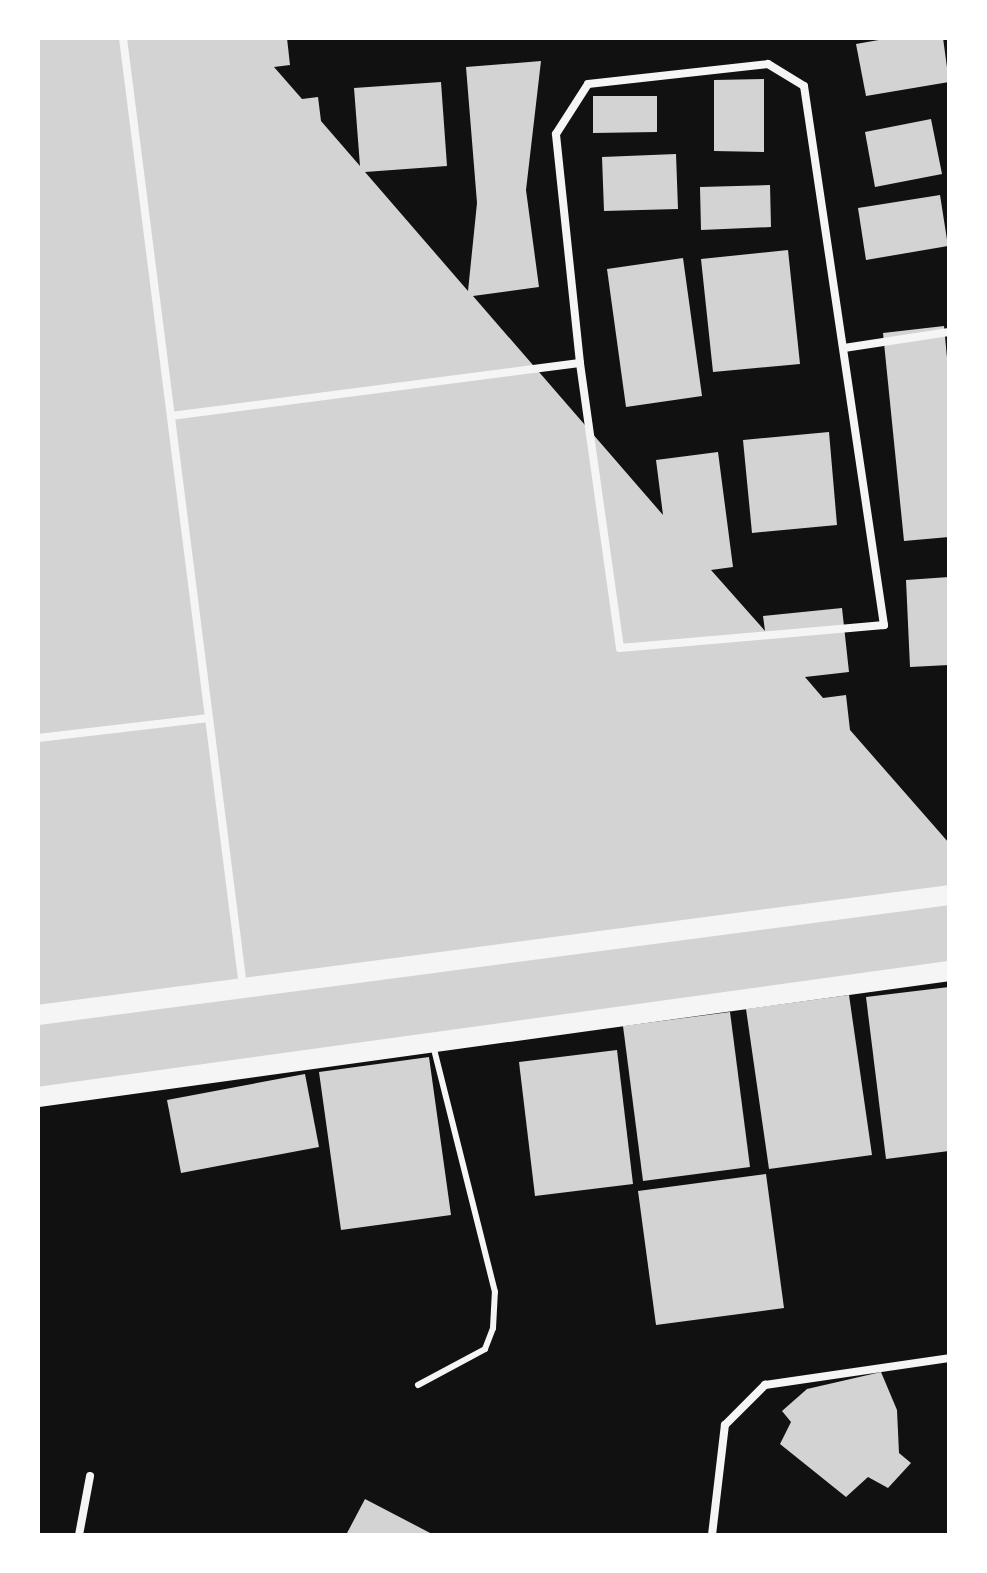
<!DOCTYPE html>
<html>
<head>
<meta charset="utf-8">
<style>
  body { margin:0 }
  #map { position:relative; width:987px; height:1573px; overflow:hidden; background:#111; font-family:Karla,sans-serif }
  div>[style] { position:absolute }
  .building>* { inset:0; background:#d3d3d3 }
  .service>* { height:6px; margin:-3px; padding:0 3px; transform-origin:3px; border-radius:3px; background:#f5f5f5 }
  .minor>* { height:8px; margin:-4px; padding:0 4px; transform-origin:4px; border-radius:4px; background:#f5f5f5 }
  .primary>* { height:20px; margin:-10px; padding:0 10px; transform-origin:10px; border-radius:10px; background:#f5f5f5 }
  span { translate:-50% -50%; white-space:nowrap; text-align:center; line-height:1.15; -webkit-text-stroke:8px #fff; paint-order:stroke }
  .frame { position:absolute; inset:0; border:40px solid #fff; pointer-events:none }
</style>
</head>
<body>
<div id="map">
  <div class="building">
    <div style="clip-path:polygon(38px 38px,287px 38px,290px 65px,274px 67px,302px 99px,318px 97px,321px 121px,360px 166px,354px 88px,441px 82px,447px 166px,365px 172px,468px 291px,477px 203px,466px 67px,541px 61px,526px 190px,539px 287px,473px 296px,663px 515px,656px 460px,718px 452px,733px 567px,711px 570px,765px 631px,763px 616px,842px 608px,849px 672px,805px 677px,823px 698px,846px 695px,850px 730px,949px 843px,949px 971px,38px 1098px)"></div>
    <div style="clip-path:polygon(890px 38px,943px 38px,949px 82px,866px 96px,856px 44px)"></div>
    <div style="clip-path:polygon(764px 79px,764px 152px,714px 151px,714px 80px)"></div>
    <div style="clip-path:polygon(593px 96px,657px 96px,657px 132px,593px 133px)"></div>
    <div style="clip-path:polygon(931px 119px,942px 174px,875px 187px,865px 132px)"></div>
    <div style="clip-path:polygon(676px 154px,678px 209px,604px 211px,602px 157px)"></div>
    <div style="clip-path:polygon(770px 185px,771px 227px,701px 230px,700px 187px)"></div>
    <div style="clip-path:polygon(940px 195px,948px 246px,866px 260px,858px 208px)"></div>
    <div style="clip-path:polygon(788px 250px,800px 364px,713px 372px,701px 259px)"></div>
    <div style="clip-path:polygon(683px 258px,702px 396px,626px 407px,607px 269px)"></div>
    <div style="clip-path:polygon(944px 326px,949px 379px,949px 537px,904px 541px,883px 333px)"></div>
    <div style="clip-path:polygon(829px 432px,837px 525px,752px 533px,743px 440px)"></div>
    <div style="clip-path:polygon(949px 577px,949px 665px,910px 667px,906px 580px)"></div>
    <div style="clip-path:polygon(949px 987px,949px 1151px,886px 1159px,866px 997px)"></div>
    <div style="clip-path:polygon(849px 995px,872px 1155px,769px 1169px,746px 1009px)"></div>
    <div style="clip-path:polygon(730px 1012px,750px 1167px,643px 1181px,623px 1026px)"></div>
    <div style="clip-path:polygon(617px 1050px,633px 1184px,535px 1196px,519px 1062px)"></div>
    <div style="clip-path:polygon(429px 1057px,451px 1215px,341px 1230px,319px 1072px)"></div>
    <div style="clip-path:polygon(305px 1074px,319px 1147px,181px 1173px,167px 1100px)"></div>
    <div style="clip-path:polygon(766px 1174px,784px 1308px,656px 1325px,638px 1191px)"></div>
    <div style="clip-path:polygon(881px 1372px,897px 1410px,899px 1453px,911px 1463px,888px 1488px,868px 1477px,846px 1497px,780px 1444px,791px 1422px,782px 1411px,807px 1389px)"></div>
    <div style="clip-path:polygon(365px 1499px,434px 1535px,346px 1535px)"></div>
  </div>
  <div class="service">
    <div style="left:418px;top:1385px;width:76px;rotate:-28.2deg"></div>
    <div style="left:485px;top:1349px;width:22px;rotate:-69deg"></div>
    <div style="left:493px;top:1328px;width:36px;rotate:-87deg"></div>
    <div style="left:495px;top:1292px;width:254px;rotate:-104.1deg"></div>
  </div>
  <div class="minor">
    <div style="left:123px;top:38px;width:956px;rotate:82.79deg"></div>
    <div style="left:768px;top:64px;width:42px;rotate:31.4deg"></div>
    <div style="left:804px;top:86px;width:545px;rotate:81.56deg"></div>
    <div style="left:884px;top:625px;width:265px;rotate:175deg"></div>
    <div style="left:620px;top:648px;width:288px;rotate:-98deg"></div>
    <div style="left:580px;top:363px;width:230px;rotate:-96deg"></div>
    <div style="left:556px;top:134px;width:59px;rotate:-57.4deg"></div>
    <div style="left:588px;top:84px;width:181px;rotate:-6.3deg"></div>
    <div style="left:844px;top:348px;width:106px;rotate:-8.7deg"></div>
    <div style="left:171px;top:416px;width:412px;rotate:-7.4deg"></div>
    <div style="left:38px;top:738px;width:172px;rotate:-6.7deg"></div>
    <div style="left:79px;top:1535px;width:60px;rotate:-79.4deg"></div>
    <div style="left:712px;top:1535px;width:111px;rotate:-83.3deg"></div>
    <div style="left:725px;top:1425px;width:57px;rotate:-45deg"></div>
    <div style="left:765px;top:1385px;width:186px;rotate:-8.3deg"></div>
  </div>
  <div class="primary">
    <div style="left:38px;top:1015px;width:919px;rotate:-7.5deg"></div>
    <div style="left:38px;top:1097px;width:920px;rotate:-7.87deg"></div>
  </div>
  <div class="frame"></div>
</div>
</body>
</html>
